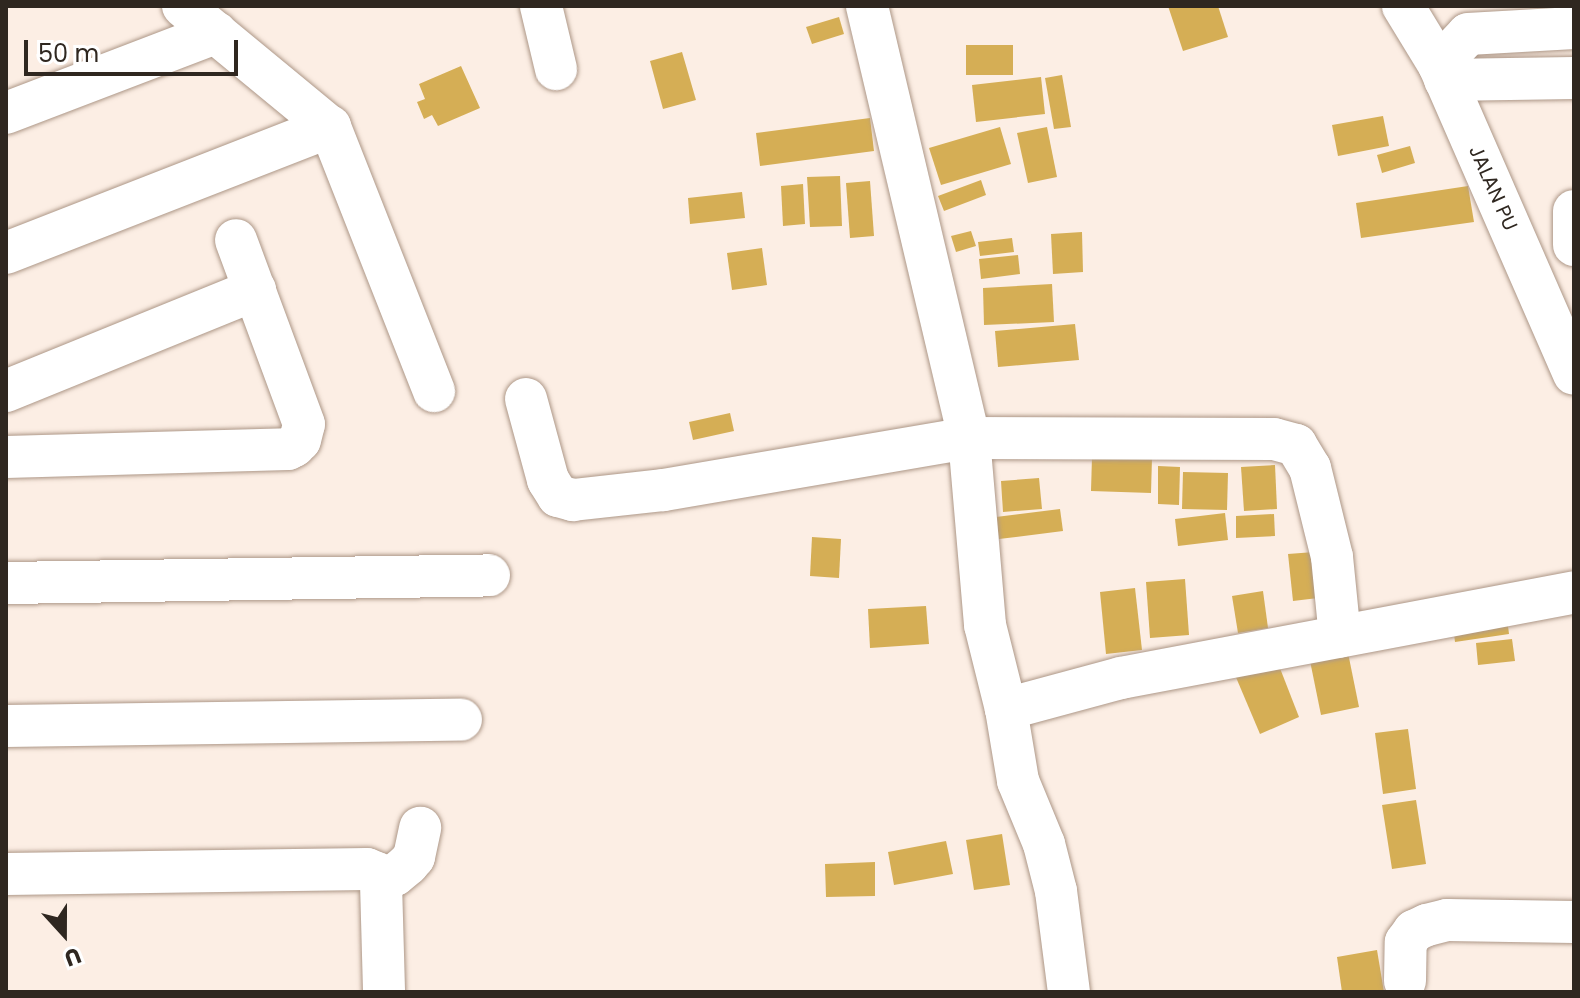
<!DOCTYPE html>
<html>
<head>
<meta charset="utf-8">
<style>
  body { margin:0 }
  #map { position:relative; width:1580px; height:998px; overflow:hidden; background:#fceee4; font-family:Poppins,sans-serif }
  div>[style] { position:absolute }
  .building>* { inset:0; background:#d5ae55 }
  .roads { filter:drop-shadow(0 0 2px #ad9787) drop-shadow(0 0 2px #ad9787) }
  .minor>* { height:42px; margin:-21px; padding:0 21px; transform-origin:21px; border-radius:21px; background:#fff }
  span { translate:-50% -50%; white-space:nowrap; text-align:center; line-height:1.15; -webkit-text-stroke:7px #fff; paint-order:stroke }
  .street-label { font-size:20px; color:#2f2720 }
  .frame { position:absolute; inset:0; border:8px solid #2f2720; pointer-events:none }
  .north { position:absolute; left:24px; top:894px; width:80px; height:80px; -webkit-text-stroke:6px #fff; paint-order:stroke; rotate:159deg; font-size:22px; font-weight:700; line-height:32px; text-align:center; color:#2f2720 }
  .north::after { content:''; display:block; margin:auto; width:28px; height:36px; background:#2f2720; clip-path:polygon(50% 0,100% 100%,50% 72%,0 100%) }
  .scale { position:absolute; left:24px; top:40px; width:214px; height:36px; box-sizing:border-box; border:4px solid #2f2720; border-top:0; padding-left:10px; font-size:24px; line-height:28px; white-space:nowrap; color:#2f2720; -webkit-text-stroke:6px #fff; paint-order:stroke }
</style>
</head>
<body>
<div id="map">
  <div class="building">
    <div style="clip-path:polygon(1168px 6px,1218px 6px,1228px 37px,1183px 51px)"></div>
    <div style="clip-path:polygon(839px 17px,844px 34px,812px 44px,806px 27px)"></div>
    <div style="clip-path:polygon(966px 45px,1013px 45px,1013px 75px,966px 75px)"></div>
    <div style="clip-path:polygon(682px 52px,696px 100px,663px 109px,650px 61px)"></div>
    <div style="clip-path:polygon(461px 66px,480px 108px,438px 126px,432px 115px,424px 119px,417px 102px,425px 99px,419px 84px)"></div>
    <div style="clip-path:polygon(1062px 75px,1071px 127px,1054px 129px,1045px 78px)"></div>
    <div style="clip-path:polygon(1041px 77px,1045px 114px,976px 122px,972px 85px)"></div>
    <div style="clip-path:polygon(1383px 116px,1389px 146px,1338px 156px,1332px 125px)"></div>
    <div style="clip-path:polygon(870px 118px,874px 151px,760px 166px,756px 133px)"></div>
    <div style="clip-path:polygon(1000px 127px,1011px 164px,941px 185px,929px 148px)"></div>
    <div style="clip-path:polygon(1047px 127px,1057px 177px,1028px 183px,1017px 133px)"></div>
    <div style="clip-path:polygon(1410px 146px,1415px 163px,1382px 173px,1377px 155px)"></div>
    <div style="clip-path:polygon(840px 176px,842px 226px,810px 227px,807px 177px)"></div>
    <div style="clip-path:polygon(981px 180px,986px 195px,944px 211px,938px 196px)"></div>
    <div style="clip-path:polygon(870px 181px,874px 236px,850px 238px,846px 183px)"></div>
    <div style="clip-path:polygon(803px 184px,805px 224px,783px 226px,781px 186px)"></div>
    <div style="clip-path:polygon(1468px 186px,1474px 222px,1361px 238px,1356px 203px)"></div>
    <div style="clip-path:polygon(742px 192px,745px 218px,690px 224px,688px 198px)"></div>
    <div style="clip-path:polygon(971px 231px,976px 246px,956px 252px,951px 236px)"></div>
    <div style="clip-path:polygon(1082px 232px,1083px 272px,1053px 274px,1051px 234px)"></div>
    <div style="clip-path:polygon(1012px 238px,1014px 252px,980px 256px,978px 242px)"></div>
    <div style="clip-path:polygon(762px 248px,767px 285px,732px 290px,727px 253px)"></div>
    <div style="clip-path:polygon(1018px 255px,1020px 274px,981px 279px,979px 259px)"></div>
    <div style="clip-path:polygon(1052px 284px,1054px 322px,984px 325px,983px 288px)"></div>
    <div style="clip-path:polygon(1075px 324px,1079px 360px,998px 367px,995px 331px)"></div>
    <div style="clip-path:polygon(730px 413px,734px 431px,693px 440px,689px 422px)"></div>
    <div style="clip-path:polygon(1092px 457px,1152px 458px,1151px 493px,1091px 491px)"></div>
    <div style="clip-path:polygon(1275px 465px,1277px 509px,1244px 511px,1241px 467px)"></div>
    <div style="clip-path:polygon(1158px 466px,1180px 467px,1179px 505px,1158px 504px)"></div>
    <div style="clip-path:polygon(1183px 472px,1228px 473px,1227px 510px,1182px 509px)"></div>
    <div style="clip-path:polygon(1039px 478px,1042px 509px,1003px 512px,1001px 481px)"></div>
    <div style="clip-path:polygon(1060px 509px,1063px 531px,999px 539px,996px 517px)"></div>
    <div style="clip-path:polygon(1225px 513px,1228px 540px,1178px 546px,1175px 519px)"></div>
    <div style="clip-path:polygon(1274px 514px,1275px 536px,1236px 538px,1236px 516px)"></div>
    <div style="clip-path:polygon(812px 537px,841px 539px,839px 578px,810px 576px)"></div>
    <div style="clip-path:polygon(1314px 552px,1318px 598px,1293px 601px,1288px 554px)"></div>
    <div style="clip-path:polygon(1185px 579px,1189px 635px,1150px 638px,1146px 582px)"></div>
    <div style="clip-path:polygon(1135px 588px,1142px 650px,1106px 654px,1100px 592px)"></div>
    <div style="clip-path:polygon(1263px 591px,1268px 628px,1238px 633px,1232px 596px)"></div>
    <div style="clip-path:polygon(926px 606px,929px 644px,870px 648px,868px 609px)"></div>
    <div style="clip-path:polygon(1506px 611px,1509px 634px,1455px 642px,1452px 619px)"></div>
    <div style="clip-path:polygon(1512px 639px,1515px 661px,1478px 665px,1476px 643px)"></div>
    <div style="clip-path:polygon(1346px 643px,1359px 707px,1321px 715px,1308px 651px)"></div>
    <div style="clip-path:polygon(1276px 658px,1299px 717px,1260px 734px,1235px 675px)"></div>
    <div style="clip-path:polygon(1408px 729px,1416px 789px,1383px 794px,1375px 733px)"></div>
    <div style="clip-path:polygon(1416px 800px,1426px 864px,1392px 869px,1382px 805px)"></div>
    <div style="clip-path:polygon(1002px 834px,1010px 885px,974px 890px,966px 840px)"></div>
    <div style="clip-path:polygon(946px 841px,953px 874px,894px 885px,888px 852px)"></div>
    <div style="clip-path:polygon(875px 862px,875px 896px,826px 897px,825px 864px)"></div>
    <div style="clip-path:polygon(1377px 950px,1384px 992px,1342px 992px,1337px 957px)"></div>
  </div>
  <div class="roads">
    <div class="minor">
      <div style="left:183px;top:6px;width:190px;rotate:39.5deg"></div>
      <div style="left:330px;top:127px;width:284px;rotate:68.5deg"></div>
      <div style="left:541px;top:6px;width:65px;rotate:76.6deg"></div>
      <div style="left:867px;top:6px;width:444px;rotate:76.7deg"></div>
      <div style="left:969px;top:438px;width:188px;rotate:85.1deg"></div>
      <div style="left:985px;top:625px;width:87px;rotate:76deg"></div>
      <div style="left:1006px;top:709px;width:73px;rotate:80.5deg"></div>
      <div style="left:1018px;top:781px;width:68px;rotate:67.6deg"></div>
      <div style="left:1044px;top:844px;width:49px;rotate:75.7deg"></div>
      <div style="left:1056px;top:891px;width:102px;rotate:82.7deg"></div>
      <div style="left:1403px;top:6px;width:69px;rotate:58.6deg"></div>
      <div style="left:1439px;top:65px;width:337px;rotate:66.4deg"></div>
      <div style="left:1439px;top:65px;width:42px;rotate:-46.9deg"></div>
      <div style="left:1468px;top:34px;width:106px;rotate:-3.2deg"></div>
      <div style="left:1445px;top:80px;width:129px;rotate:-0.9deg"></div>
      <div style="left:6px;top:113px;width:225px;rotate:-20.9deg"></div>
      <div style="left:1574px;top:211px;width:34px;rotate:90deg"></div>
      <div style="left:6px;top:253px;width:348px;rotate:-21.3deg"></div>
      <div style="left:6px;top:391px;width:269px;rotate:-22.1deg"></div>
      <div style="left:526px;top:399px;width:84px;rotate:74.8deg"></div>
      <div style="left:548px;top:480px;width:19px;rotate:58deg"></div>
      <div style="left:558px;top:496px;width:16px;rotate:15deg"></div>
      <div style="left:573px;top:500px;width:92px;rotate:-6.3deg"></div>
      <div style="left:664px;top:490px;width:309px;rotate:-9.7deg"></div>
      <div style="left:969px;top:438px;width:305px;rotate:0.2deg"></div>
      <div style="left:1274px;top:439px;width:23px;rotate:15deg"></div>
      <div style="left:1296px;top:445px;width:27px;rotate:59deg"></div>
      <div style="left:1310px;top:468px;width:92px;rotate:76.1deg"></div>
      <div style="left:1332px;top:557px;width:80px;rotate:84.3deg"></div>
      <div style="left:6px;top:457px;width:282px;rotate:-1.6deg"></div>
      <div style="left:288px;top:449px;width:7px;rotate:-27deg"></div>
      <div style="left:294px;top:446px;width:8px;rotate:-45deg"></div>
      <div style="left:300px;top:440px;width:16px;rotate:-76deg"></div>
      <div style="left:304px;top:424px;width:196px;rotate:-110.3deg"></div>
      <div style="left:6px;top:583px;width:483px;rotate:-0.9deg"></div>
      <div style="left:1006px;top:709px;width:119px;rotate:-15.1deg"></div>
      <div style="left:1121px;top:678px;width:461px;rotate:-10.7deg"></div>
      <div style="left:6px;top:726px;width:455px;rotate:-0.8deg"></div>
      <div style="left:6px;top:874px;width:361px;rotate:-0.8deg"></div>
      <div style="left:367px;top:869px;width:11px;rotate:22deg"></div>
      <div style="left:377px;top:873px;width:11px;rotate:68deg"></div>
      <div style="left:381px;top:883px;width:109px;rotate:88.4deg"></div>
      <div style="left:378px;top:877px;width:17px;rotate:-7deg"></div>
      <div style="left:395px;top:875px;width:17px;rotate:-40deg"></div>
      <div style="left:408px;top:864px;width:9px;rotate:-49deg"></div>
      <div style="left:414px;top:857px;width:30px;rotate:-78deg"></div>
      <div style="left:1405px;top:981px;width:39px;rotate:-89deg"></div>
      <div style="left:1406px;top:942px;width:14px;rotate:-54deg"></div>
      <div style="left:1414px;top:931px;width:14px;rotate:-25deg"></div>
      <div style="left:1427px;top:925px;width:21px;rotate:-14deg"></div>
      <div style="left:1447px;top:920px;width:127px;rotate:0.9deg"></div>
    </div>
  </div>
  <div class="street-label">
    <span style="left:1493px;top:188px;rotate:66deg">JALAN PU</span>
  </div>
  <div class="frame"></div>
  <div class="north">U</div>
  <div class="scale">50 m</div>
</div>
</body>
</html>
